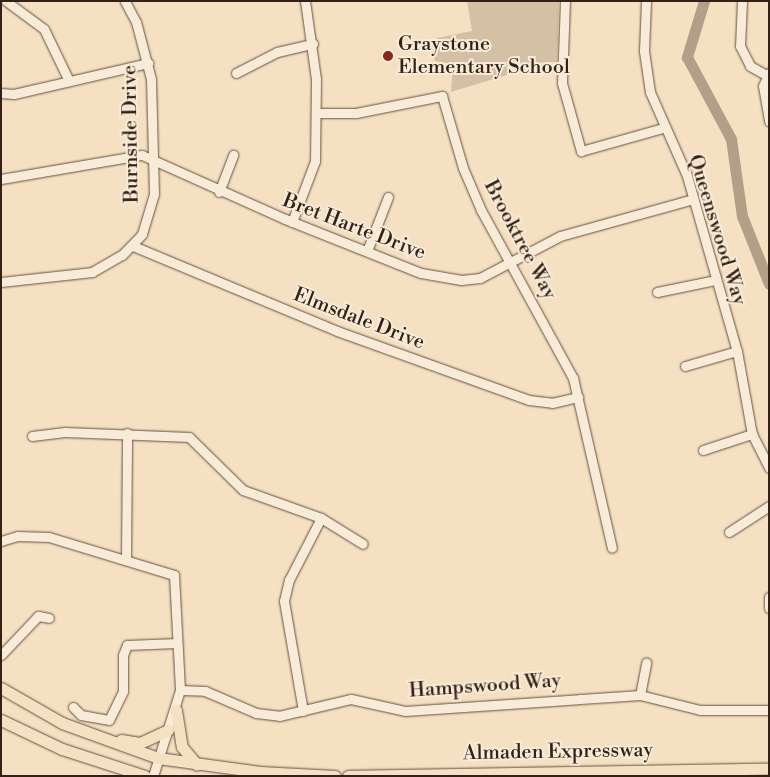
<!DOCTYPE html>
<html>
<head>
<meta charset="utf-8">
<style>
  body { margin:0 }
  #map { position:relative; width:770px; height:777px; overflow:hidden; background:#f5e0c2; font-family:"Libre Bodoni",serif }
  div>[style] { position:absolute }
  .green>* { inset:0; background:#d4c0a5 }
  .river>* { height:11px; margin:-5.5px; padding:0 5.5px; transform-origin:5.5px; border-radius:5.5px; background:#b39f87 }
  .roads { filter:drop-shadow(0 0 1px #645140) drop-shadow(0 0 1px #645140) }
  .minor>* { height:9px; margin:-4.5px; padding:0 4.5px; transform-origin:4.5px; border-radius:4.5px; background:#f8ebd7 }
  .major>* { height:11px; margin:-5.5px; padding:0 5.5px; transform-origin:5.5px; border-radius:5.5px; background:#f5e0c2 }
  .dots>* { width:14px; height:14px; translate:-50% -50%; box-sizing:border-box; border:2px solid #f8ebd7; border-radius:50% }
  span { translate:-50% -50%; white-space:nowrap; text-align:center; line-height:1.15; -webkit-text-stroke:4px #f8ebd7; paint-order:stroke }
  .poi-label { font-size:20px; color:#342115 }
  .left { translate:0 -50%; text-align:left }
  .street-label { font-size:20px; color:#342115 }
  .frame { position:absolute; inset:0; border:2px solid #342115; pointer-events:none }
</style>
</head>
<body>
<div id="map">
  <div class="green">
    <div style="clip-path:polygon(467px 1px,559px 1px,557px 62px,507px 64px,510px 74px,451px 92px,453px 64px,435px 61px,432px 46px,437px 38px,472px 31px)"></div>
  </div>
  <div class="river">
    <div style="left:704px;top:1px;width:59px;rotate:106.9deg"></div>
    <div style="left:687px;top:57px;width:93px;rotate:61.8deg"></div>
    <div style="left:731px;top:139px;width:78px;rotate:81.9deg"></div>
    <div style="left:742px;top:216px;width:73px;rotate:68.3deg"></div>
  </div>
  <div class="roads">
    <div class="minor">
      <div style="left:6px;top:1px;width:47px;rotate:36.4deg"></div>
      <div style="left:44px;top:29px;width:58px;rotate:64.3deg"></div>
      <div style="left:565px;top:1px;width:82px;rotate:92.1deg"></div>
      <div style="left:562px;top:83px;width:71px;rotate:74.4deg"></div>
      <div style="left:581px;top:151px;width:85px;rotate:-15.7deg"></div>
      <div style="left:646px;top:1px;width:50px;rotate:92.3deg"></div>
      <div style="left:644px;top:51px;width:41px;rotate:81.7deg"></div>
      <div style="left:650px;top:92px;width:92px;rotate:66.2deg"></div>
      <div style="left:687px;top:176px;width:182px;rotate:74.1deg"></div>
      <div style="left:737px;top:351px;width:84px;rotate:79.8deg"></div>
      <div style="left:752px;top:434px;width:38px;rotate:63deg"></div>
      <div style="left:742px;top:1px;width:45px;rotate:92.5deg"></div>
      <div style="left:740px;top:46px;width:22px;rotate:63deg"></div>
      <div style="left:750px;top:66px;width:18px;rotate:29deg"></div>
      <div style="left:236px;top:73px;width:46px;rotate:-27.1deg"></div>
      <div style="left:277px;top:52px;width:37px;rotate:-13deg"></div>
      <div style="left:769px;top:73px;width:14px;rotate:115deg"></div>
      <div style="left:763px;top:86px;width:36px;rotate:80deg"></div>
      <div style="left:1px;top:93px;width:13px;rotate:4deg"></div>
      <div style="left:14px;top:94px;width:138px;rotate:-13deg"></div>
      <div style="left:316px;top:113px;width:40px"></div>
      <div style="left:356px;top:113px;width:88px;rotate:-11.2deg"></div>
      <div style="left:442px;top:96px;width:75px;rotate:73.7deg"></div>
      <div style="left:463px;top:168px;width:46px;rotate:66.8deg"></div>
      <div style="left:481px;top:210px;width:192px;rotate:61.3deg"></div>
      <div style="left:573px;top:378px;width:174px;rotate:77.1deg"></div>
      <div style="left:1px;top:179px;width:143px;rotate:-9.7deg"></div>
      <div style="left:142px;top:155px;width:157px;rotate:24.1deg"></div>
      <div style="left:285px;top:219px;width:146px;rotate:21.7deg"></div>
      <div style="left:421px;top:273px;width:41px;rotate:9.9deg"></div>
      <div style="left:461px;top:280px;width:19px;rotate:-6deg"></div>
      <div style="left:480px;top:278px;width:90px;rotate:-27.7deg"></div>
      <div style="left:560px;top:236px;width:138px;rotate:-15.5deg"></div>
      <div style="left:219px;top:192px;width:40px;rotate:-69deg"></div>
      <div style="left:292px;top:222px;width:65px;rotate:-69.3deg"></div>
      <div style="left:315px;top:161px;width:82px;rotate:-89.3deg"></div>
      <div style="left:316px;top:79px;width:79px;rotate:-98deg"></div>
      <div style="left:133px;top:246px;width:221px;rotate:22.6deg"></div>
      <div style="left:337px;top:331px;width:204px;rotate:19.8deg"></div>
      <div style="left:529px;top:400px;width:23px;rotate:7deg"></div>
      <div style="left:552px;top:403px;width:27px;rotate:-13deg"></div>
      <div style="left:367px;top:251px;width:58px;rotate:-68.7deg"></div>
      <div style="left:1px;top:282px;width:92px;rotate:-6.3deg"></div>
      <div style="left:92px;top:272px;width:34px;rotate:-30deg"></div>
      <div style="left:122px;top:255px;width:29px;rotate:-46deg"></div>
      <div style="left:142px;top:234px;width:42px;rotate:-73.3deg"></div>
      <div style="left:154px;top:194px;width:115px;rotate:-91.5deg"></div>
      <div style="left:151px;top:79px;width:59px;rotate:-104.7deg"></div>
      <div style="left:136px;top:22px;width:24px;rotate:-118deg"></div>
      <div style="left:657px;top:292px;width:59px;rotate:-11.7deg"></div>
      <div style="left:685px;top:366px;width:54px;rotate:-16.1deg"></div>
      <div style="left:32px;top:436px;width:33px;rotate:-7deg"></div>
      <div style="left:65px;top:432px;width:124px;rotate:2.3deg"></div>
      <div style="left:189px;top:437px;width:76px;rotate:44.5deg"></div>
      <div style="left:243px;top:490px;width:83px;rotate:19.7deg"></div>
      <div style="left:321px;top:518px;width:49px;rotate:31.8deg"></div>
      <div style="left:703px;top:450px;width:52px;rotate:-18.1deg"></div>
      <div style="left:729px;top:532px;width:48px;rotate:-33deg"></div>
      <div style="left:1px;top:541px;width:17px;rotate:-17deg"></div>
      <div style="left:17px;top:536px;width:32px;rotate:2deg"></div>
      <div style="left:49px;top:537px;width:131px;rotate:16.9deg"></div>
      <div style="left:174px;top:575px;width:115px;rotate:87deg"></div>
      <div style="left:180px;top:690px;width:90px;rotate:107.4deg"></div>
      <div style="left:126px;top:559px;width:126px;rotate:-89.5deg"></div>
      <div style="left:769px;top:597px;width:11px;rotate:90deg"></div>
      <div style="left:1px;top:655px;width:54px;rotate:-46.5deg"></div>
      <div style="left:38px;top:616px;width:11px;rotate:10deg"></div>
      <div style="left:180px;top:690px;width:25px;rotate:2deg"></div>
      <div style="left:205px;top:691px;width:56px;rotate:23.3deg"></div>
      <div style="left:256px;top:713px;width:23px;rotate:7deg"></div>
      <div style="left:279px;top:716px;width:74px;rotate:-13.3deg"></div>
      <div style="left:351px;top:699px;width:55px;rotate:12.5deg"></div>
      <div style="left:405px;top:711px;width:236px;rotate:-3.9deg"></div>
      <div style="left:640px;top:695px;width:62px;rotate:14deg"></div>
      <div style="left:700px;top:710px;width:69px"></div>
      <div style="left:640px;top:695px;width:33px;rotate:-79deg"></div>
      <div style="left:73px;top:707px;width:11px;rotate:45deg"></div>
      <div style="left:81px;top:715px;width:28px;rotate:10deg"></div>
      <div style="left:109px;top:720px;width:32px;rotate:-64deg"></div>
      <div style="left:123px;top:691px;width:36px;rotate:-90deg"></div>
      <div style="left:123px;top:655px;width:11px;rotate:-68deg"></div>
      <div style="left:127px;top:645px;width:50px;rotate:-2.3deg"></div>
      <div style="left:303px;top:711px;width:112px;rotate:-99.8deg"></div>
      <div style="left:284px;top:601px;width:22px;rotate:-77deg"></div>
      <div style="left:289px;top:580px;width:70px;rotate:-62.7deg"></div>
    </div>
    <div class="major">
      <div style="left:1px;top:688px;width:70px;rotate:29.8deg"></div>
      <div style="left:62px;top:723px;width:102px;rotate:20deg"></div>
      <div style="left:158px;top:758px;width:103px;rotate:7.8deg"></div>
      <div style="left:260px;top:772px;width:75px;rotate:3.1deg"></div>
      <div style="left:176px;top:710px;width:37px;rotate:81deg"></div>
      <div style="left:182px;top:747px;width:23px;rotate:50deg"></div>
      <div style="left:1px;top:720px;width:68px;rotate:25.4deg"></div>
      <div style="left:62px;top:749px;width:87px;rotate:18deg"></div>
      <div style="left:121px;top:740px;width:19px;rotate:9deg"></div>
      <div style="left:140px;top:743px;width:31px;rotate:-25deg"></div>
      <div style="left:348px;top:776px;width:421px;rotate:-1deg"></div>
    </div>
  </div>
  <div class="dots">
    <div style="left:388px;top:56px;background:#8f2418"></div>
  </div>
  <div class="poi-label">
    <span class="left" style="left:398px;top:56px">Graystone<br>Elementary School</span>
  </div>
  <div class="street-label">
    <span style="left:131px;top:134px;rotate:-91deg">Burnside Drive</span>
    <span style="left:354px;top:227px;rotate:21deg">Bret Harte Drive</span>
    <span style="left:717px;top:230px;rotate:73deg">Queenswood Way</span>
    <span style="left:520px;top:240px;rotate:62deg">Brooktree Way</span>
    <span style="left:359px;top:319px;rotate:21deg">Elmsdale Drive</span>
    <span style="left:485px;top:686px;rotate:-4deg">Hampswood Way</span>
    <span style="left:558px;top:752px;rotate:-1deg">Almaden Expressway</span>
  </div>
  <div class="frame"></div>
</div>
</body>
</html>
